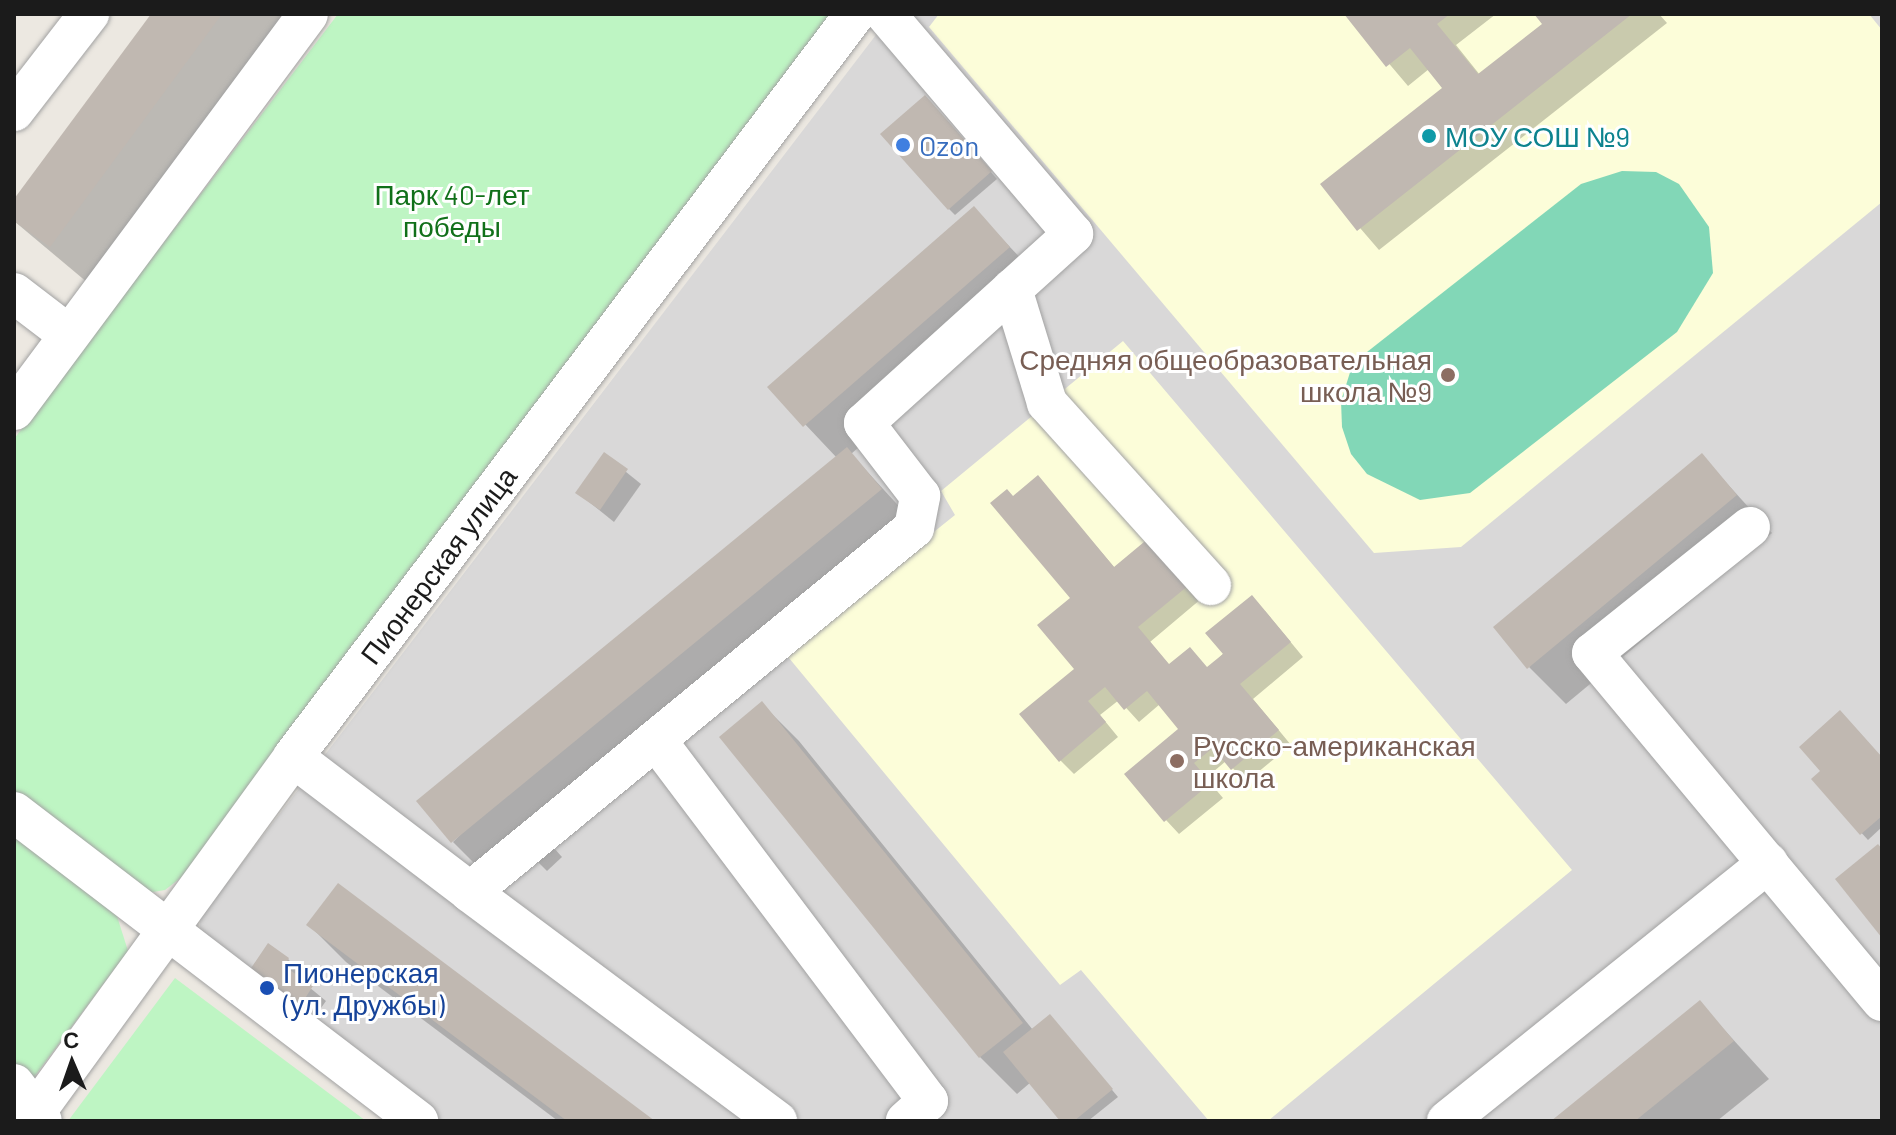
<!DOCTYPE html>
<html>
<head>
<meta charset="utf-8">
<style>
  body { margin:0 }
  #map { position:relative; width:1896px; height:1135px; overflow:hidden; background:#ece8e1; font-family:Barlow,sans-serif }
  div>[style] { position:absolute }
  .residential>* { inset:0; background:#d9d8d8 }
  .education>* { inset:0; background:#fcfdd9 }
  .park>* { inset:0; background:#bef5c3 }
  .pitch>* { inset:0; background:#82d7b7 }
  .shadow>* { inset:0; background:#0003 }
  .building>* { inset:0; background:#c0b8b1 }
  .roads { filter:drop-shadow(0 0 2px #a2a2a2) drop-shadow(0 0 2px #a2a2a2) }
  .minor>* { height:40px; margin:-20px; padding:0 20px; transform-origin:20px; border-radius:20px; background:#fff }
  .dots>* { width:22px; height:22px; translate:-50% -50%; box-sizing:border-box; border:4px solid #fff; border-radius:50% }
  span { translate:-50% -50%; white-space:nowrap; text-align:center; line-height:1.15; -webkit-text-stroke:6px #fff; paint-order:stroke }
  .culture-label { font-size:28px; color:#0d838f }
  .left { translate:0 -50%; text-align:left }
  .shop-label { font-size:28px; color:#366cbe }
  .park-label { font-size:28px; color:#11701a }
  .education-label { font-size:28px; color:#785e54 }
  .right { translate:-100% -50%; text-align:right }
  .street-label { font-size:28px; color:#1b1b1b }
  .transit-label { font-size:28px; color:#164399 }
  .frame { position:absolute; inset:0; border:16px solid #1b1b1b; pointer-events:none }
  .north { position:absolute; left:32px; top:1023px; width:80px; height:80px; -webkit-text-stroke:6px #fff; paint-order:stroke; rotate:358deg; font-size:22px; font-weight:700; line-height:32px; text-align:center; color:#1b1b1b }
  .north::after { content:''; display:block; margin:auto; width:28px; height:36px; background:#1b1b1b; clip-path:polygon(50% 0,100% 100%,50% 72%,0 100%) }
</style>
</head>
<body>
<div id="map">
  <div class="residential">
    <div style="clip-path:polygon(892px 14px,1882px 14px,1882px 1121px,437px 1121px,200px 941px,200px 918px)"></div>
  </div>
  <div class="education">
    <div style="clip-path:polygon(939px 14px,1869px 14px,1882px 30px,1882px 202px,1461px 547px,1374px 553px,929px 27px)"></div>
    <div style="clip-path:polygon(1123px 341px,1572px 870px,1268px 1121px,1209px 1121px,1081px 970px,1060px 985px,784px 652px,955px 515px,941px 491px)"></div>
  </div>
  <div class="park">
    <div style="clip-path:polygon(338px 14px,834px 14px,183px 876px,165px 890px,147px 893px,14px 794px,14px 439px)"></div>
    <div style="clip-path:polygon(14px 835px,117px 916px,128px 951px,14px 1104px)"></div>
    <div style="clip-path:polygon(175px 978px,366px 1121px,68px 1121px)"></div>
  </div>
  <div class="pitch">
    <div style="clip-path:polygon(1622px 171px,1656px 172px,1679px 184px,1709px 227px,1713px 273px,1677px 332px,1470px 493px,1420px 500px,1367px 474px,1351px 454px,1342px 427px,1341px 401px,1353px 363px,1581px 184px)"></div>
  </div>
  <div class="shadow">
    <div style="clip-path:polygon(153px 14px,286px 14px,88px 283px,14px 221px,14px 203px)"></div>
    <div style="clip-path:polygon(1347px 14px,1496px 14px,1456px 45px,1480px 75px,1544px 24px,1536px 14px,1659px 14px,1667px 23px,1379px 250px,1323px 185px,1445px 88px,1429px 69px,1408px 86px)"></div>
    <div style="clip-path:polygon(932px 104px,997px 179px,955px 215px,949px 209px)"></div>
    <div style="clip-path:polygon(974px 209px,1046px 285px,851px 454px,918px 527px,489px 878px,453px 842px,837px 458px,770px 387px)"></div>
    <div style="clip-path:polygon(605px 455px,641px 484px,614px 522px,578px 493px)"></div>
    <div style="clip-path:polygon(1702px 456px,1772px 533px,1566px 704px,1529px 667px)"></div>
    <div style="clip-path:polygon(1038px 478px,1115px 568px,1150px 540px,1201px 599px,1150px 642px,1170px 666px,1208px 669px,1265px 611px,1303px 657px,1253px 699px,1291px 745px,1246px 782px,1226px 761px,1206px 778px,1223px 798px,1179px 834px,1166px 820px,1181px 729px,1160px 704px,1139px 722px,1119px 700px,1100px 715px,1118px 737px,1074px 774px,1060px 760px,1077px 669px,1072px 598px,1013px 498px)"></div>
    <div style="clip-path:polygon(762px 704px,799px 741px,1033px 1030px,1056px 1023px,1118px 1097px,1088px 1121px,1063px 1121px,1031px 1082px,1017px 1094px,980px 1057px)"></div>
    <div style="clip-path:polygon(1882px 759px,1882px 827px,1868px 840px,1813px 780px)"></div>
    <div style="clip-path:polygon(545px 838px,562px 857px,547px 871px,529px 853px)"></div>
    <div style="clip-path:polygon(309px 925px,652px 1121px,558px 1121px,346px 962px)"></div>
    <div style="clip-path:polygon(288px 959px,301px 973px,298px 978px,326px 1001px,314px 1018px,265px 984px)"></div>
    <div style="clip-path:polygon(1700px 1003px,1769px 1079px,1717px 1121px,1554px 1121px)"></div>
  </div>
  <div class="building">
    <div style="clip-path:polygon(151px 14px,222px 14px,50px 247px,14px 221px,14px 199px)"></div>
    <div style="clip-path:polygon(1344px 14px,1450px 14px,1437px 24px,1478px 74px,1542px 24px,1534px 14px,1632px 14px,1357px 231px,1320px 184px,1442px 88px,1410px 48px,1386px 67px)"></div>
    <div style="clip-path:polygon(925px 95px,992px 171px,948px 210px,880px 134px)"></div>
    <div style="clip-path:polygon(974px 206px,1010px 247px,803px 427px,767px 387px)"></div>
    <div style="clip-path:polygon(847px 447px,882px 489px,451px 843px,416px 801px)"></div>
    <div style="clip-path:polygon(604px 452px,628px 469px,600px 510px,575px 493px)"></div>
    <div style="clip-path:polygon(1702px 453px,1737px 495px,1527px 669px,1493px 627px)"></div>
    <div style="clip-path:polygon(1038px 475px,1114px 567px,1150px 537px,1189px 585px,1138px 627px,1169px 664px,1190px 647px,1207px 667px,1223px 654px,1205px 633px,1252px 595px,1291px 642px,1240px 684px,1279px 730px,1231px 770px,1213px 748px,1194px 763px,1211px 783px,1164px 822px,1124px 774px,1178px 729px,1147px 691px,1124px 710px,1105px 687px,1088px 701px,1106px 722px,1059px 762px,1019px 714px,1074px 669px,1037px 625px,1070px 598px,990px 503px,1007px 489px,1013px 496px)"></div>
    <div style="clip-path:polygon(762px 701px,1023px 1023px,979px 1058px,719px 737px)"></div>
    <div style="clip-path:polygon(1840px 710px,1882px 757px,1882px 816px,1860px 835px,1811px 779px,1820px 771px,1799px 747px)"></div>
    <div style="clip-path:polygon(1878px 844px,1882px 849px,1882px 938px,1835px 879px)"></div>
    <div style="clip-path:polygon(338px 883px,655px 1121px,567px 1121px,306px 925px)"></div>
    <div style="clip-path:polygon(268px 943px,289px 958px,284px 966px,313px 986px,300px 1006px,249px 971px)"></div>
    <div style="clip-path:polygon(1700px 1000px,1734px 1041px,1635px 1121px,1551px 1121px)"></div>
    <div style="clip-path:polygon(1050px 1014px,1113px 1089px,1074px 1121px,1060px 1121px,1003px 1052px)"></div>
  </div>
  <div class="roads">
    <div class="minor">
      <div style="left:14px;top:111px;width:123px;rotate:-52.3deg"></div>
      <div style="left:1012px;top:289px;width:119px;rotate:72.9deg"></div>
      <div style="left:1047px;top:403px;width:245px;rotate:48deg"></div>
      <div style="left:14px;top:293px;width:69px;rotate:37.4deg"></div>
      <div style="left:14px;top:410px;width:493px;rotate:-53.4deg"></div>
      <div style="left:1750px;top:527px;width:202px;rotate:141.4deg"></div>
      <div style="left:1592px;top:653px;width:453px;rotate:50.2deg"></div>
      <div style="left:656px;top:740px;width:452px;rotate:53deg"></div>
      <div style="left:928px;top:1101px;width:30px;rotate:138deg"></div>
      <div style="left:293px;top:757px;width:223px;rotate:37.3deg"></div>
      <div style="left:14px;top:812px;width:509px;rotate:37.41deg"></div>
      <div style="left:14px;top:1084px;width:46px;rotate:52.9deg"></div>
      <div style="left:29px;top:1121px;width:450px;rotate:-54deg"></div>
      <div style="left:293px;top:757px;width:932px;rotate:-52.9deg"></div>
      <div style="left:777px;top:1121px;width:383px;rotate:-143.3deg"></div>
      <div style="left:470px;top:892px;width:574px;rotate:-39.35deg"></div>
      <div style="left:914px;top:528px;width:33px;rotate:-79deg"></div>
      <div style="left:920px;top:496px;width:92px;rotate:-127.5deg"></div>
      <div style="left:864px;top:423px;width:282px;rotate:-42.1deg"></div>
      <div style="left:1073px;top:234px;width:289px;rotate:-130.4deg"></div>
      <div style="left:1447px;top:1121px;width:412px;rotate:-38.8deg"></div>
    </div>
  </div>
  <div class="dots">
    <div style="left:1429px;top:136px;background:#0f9aa8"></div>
    <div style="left:903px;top:145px;background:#3f7fe0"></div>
    <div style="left:1448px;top:375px;background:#8d6e63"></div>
    <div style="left:1177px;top:761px;background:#8d6e63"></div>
    <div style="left:267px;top:988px;background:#1a4fb4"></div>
  </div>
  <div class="culture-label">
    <span class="left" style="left:1445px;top:136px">МОУ СОШ №9</span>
  </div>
  <div class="shop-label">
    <span class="left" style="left:919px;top:145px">Ozon</span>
  </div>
  <div class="park-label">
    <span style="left:452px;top:210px">Парк 40-лет<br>победы</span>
  </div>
  <div class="education-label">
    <span class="right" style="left:1432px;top:375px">Средняя общеобразовательная<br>школа №9</span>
    <span class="left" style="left:1193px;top:761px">Русско-американская<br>школа</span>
  </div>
  <div class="street-label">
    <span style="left:438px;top:565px;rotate:-53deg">Пионерская улица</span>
  </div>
  <div class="transit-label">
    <span class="left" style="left:283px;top:988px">Пионерская<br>(ул. Дружбы)</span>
  </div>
  <div class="frame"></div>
  <div class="north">С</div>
</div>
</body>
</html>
